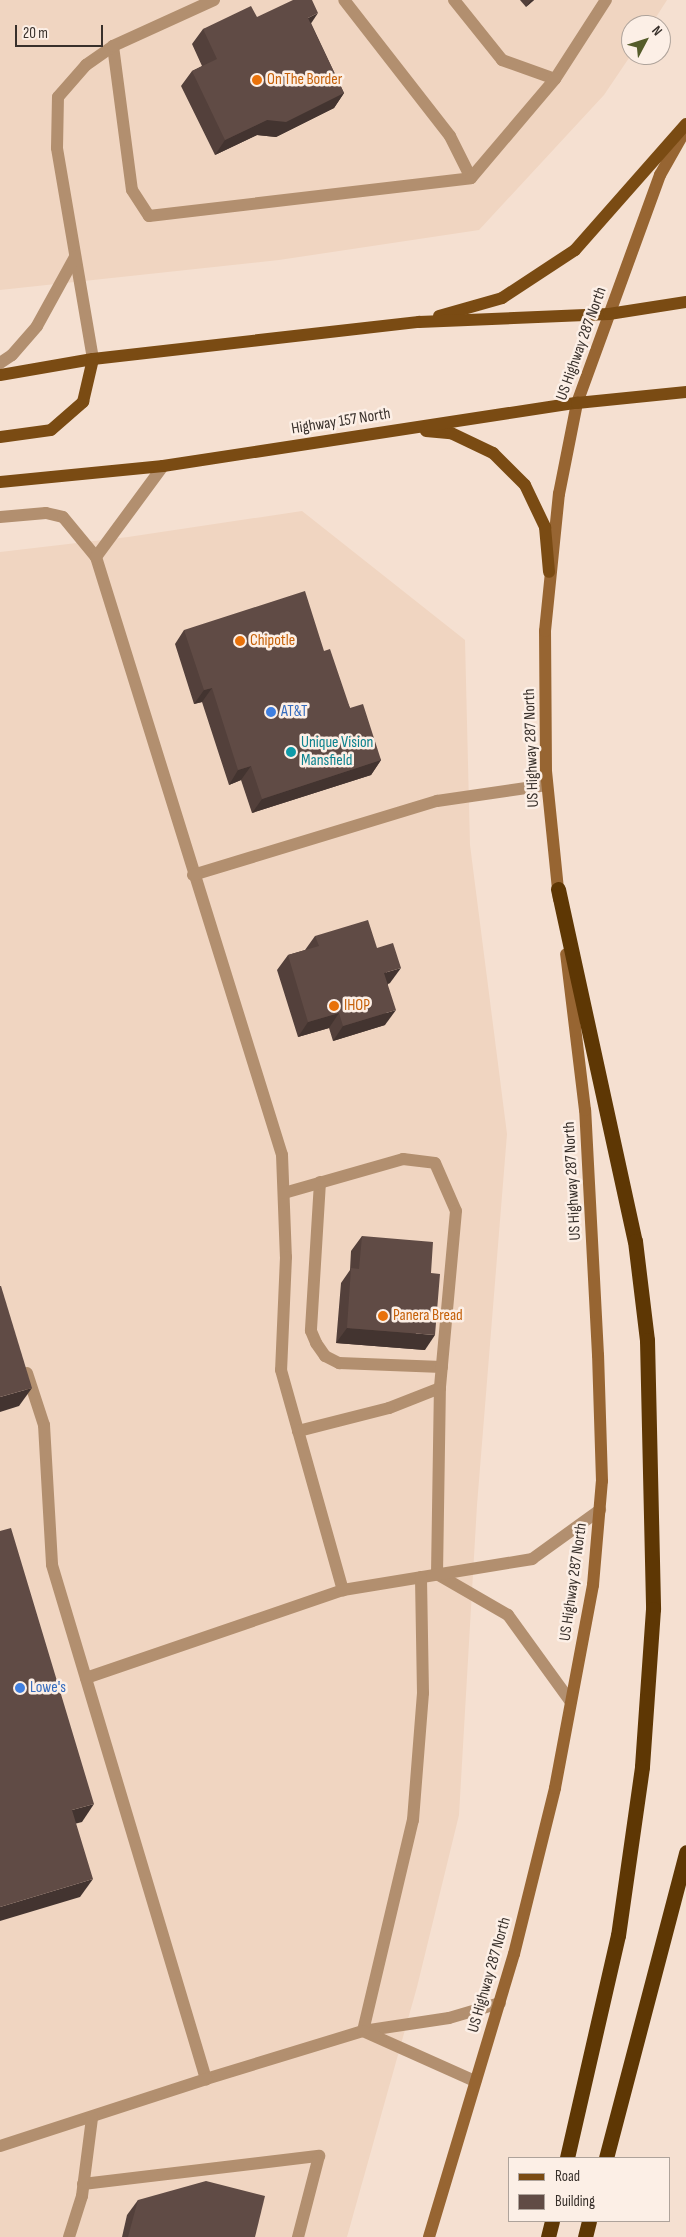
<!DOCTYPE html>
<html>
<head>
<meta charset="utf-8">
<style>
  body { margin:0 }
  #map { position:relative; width:686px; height:2237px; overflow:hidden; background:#f5e0d1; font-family:"Sofia Sans Condensed",sans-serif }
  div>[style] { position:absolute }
  .built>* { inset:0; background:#f0d5c1 }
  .service>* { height:12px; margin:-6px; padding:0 6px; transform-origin:6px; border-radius:6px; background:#b28f6f }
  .secondary>* { height:12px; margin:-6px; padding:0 6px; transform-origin:6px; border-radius:6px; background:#976532 }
  .primary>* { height:12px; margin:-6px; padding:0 6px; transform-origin:6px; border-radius:6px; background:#7a4b13 }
  .motorway>* { height:15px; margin:-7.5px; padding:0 7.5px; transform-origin:7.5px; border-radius:7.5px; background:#5e3704 }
  .wall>* { inset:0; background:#53403b }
  .shaded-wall>* { inset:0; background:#433430 }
  .building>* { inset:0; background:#604b45 }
  .dots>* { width:14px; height:14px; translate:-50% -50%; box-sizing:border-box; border:2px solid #fcefe6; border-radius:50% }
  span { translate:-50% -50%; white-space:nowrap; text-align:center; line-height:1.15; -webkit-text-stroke:5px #fcefe6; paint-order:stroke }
  .food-label { font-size:16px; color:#c56008 }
  .left { translate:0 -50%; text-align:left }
  .street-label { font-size:16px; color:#38302b }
  .shop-label { font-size:16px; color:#366cbe }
  .culture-label { font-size:16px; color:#0d838f }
  .legend { position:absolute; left:508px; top:2157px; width:162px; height:65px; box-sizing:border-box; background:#fcefe6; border:1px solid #aea39b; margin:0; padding:6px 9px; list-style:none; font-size:15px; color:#38302b }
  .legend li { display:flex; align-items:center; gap:10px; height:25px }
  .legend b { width:25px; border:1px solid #aea39b }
  .north { position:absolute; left:621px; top:15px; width:50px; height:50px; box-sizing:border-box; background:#fcefe6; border:1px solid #aea39b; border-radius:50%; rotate:50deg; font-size:14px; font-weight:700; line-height:20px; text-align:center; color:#38302b }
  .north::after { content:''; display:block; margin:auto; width:18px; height:22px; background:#555c2a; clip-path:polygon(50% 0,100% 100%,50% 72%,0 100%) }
  .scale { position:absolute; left:15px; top:25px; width:88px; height:22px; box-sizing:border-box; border:2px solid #38302b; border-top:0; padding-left:6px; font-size:15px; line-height:18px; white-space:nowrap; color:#38302b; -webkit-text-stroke:4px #fcefe6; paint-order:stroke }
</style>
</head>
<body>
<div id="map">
  <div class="built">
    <div style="clip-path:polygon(0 0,667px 0,651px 25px,631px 25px,631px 55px,604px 95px,479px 230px,279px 260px,0 290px)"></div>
    <div style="clip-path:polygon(302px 511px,465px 640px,470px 845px,507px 1134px,477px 1505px,459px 1815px,417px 1987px,347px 2237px,0 2237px,0 552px,128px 537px)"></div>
  </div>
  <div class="service">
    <div style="left:454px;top:0;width:77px;rotate:51.3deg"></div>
    <div style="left:502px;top:60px;width:56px;rotate:19.7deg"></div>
    <div style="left:555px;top:79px;width:94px;rotate:-57.2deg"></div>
    <div style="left:113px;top:46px;width:145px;rotate:82.5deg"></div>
    <div style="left:132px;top:190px;width:31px;rotate:57deg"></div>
    <div style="left:149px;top:216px;width:324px;rotate:-6.7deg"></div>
    <div style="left:471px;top:178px;width:47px;rotate:-116.6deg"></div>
    <div style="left:450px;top:136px;width:172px;rotate:-127.9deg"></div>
    <div style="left:471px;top:178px;width:130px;rotate:-49.7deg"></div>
    <div style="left:93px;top:359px;width:214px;rotate:-99.7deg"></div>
    <div style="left:57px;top:148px;width:51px;rotate:-88.9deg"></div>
    <div style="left:58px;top:97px;width:43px;rotate:-48.8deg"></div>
    <div style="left:86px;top:65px;width:33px;rotate:-35deg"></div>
    <div style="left:113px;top:46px;width:111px;rotate:-24.5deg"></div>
    <div style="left:0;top:363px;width:14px;rotate:-34deg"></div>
    <div style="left:12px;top:355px;width:38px;rotate:-49deg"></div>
    <div style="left:37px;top:326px;width:79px;rotate:-61.2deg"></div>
    <div style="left:0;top:517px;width:46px;rotate:-5deg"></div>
    <div style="left:46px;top:513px;width:17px;rotate:13deg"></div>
    <div style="left:63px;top:517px;width:52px;rotate:50.5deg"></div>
    <div style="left:96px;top:557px;width:626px;rotate:72.72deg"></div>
    <div style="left:282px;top:1155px;width:102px;rotate:87.8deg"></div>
    <div style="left:286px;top:1257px;width:113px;rotate:92.5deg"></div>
    <div style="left:281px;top:1370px;width:229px;rotate:74.3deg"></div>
    <div style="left:96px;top:557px;width:113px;rotate:-53.6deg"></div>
    <div style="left:193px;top:875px;width:255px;rotate:-16.9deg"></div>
    <div style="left:437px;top:801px;width:111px;rotate:-8.3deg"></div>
    <div style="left:320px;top:1182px;width:149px;rotate:93.5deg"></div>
    <div style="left:311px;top:1331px;width:13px;rotate:67deg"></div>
    <div style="left:316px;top:1343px;width:16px;rotate:55deg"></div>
    <div style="left:325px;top:1356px;width:16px;rotate:27deg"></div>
    <div style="left:339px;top:1363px;width:103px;rotate:2.2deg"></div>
    <div style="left:284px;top:1193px;width:124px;rotate:-15.9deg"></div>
    <div style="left:403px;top:1159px;width:32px;rotate:7deg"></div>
    <div style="left:435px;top:1163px;width:52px;rotate:66.4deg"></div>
    <div style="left:456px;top:1211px;width:178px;rotate:95.2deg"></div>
    <div style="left:440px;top:1388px;width:55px;rotate:158.6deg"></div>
    <div style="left:389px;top:1408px;width:94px;rotate:165.8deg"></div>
    <div style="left:27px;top:1373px;width:55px;rotate:71.9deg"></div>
    <div style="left:44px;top:1425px;width:140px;rotate:86.7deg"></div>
    <div style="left:52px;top:1565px;width:537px;rotate:73.32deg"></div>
    <div style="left:206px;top:2079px;width:164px;rotate:-17deg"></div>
    <div style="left:363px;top:2031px;width:87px;rotate:-8.6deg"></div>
    <div style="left:449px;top:2018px;width:53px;rotate:-16.4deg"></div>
    <div style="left:437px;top:1574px;width:82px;rotate:30deg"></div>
    <div style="left:508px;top:1615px;width:107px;rotate:54.1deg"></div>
    <div style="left:437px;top:1574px;width:186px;rotate:-89.1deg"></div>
    <div style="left:86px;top:1678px;width:272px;rotate:-18.9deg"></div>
    <div style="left:343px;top:1590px;width:192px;rotate:-9.3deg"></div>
    <div style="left:532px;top:1559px;width:84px;rotate:-35.8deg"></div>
    <div style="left:363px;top:2031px;width:217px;rotate:-76.7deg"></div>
    <div style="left:413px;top:1820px;width:127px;rotate:-85.5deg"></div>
    <div style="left:423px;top:1693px;width:116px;rotate:-91deg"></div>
    <div style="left:363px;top:2031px;width:123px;rotate:24.1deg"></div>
    <div style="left:0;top:2146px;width:217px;rotate:-18deg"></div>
    <div style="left:83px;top:2184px;width:238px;rotate:-6.8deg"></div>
    <div style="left:319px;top:2156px;width:84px;rotate:104.5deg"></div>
    <div style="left:69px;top:2237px;width:43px;rotate:-72.4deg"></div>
    <div style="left:82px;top:2196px;width:79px;rotate:-82.7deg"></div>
  </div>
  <div class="secondary">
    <div style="left:559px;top:899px;width:128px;rotate:-95.8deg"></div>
    <div style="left:546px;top:772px;width:141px;rotate:-90.4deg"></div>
    <div style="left:545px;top:631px;width:138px;rotate:-84.2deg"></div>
    <div style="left:559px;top:494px;width:93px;rotate:-78.8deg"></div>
    <div style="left:577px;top:403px;width:243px;rotate:-70deg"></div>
    <div style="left:660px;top:175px;width:53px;rotate:-60.5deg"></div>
    <div style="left:429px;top:2237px;width:295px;rotate:-73.3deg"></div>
    <div style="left:514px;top:1954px;width:171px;rotate:-76.1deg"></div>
    <div style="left:555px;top:1788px;width:207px;rotate:-79.4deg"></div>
    <div style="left:593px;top:1585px;width:104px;rotate:-85.1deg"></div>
    <div style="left:602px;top:1481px;width:126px;rotate:-91.8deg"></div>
    <div style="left:598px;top:1355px;width:245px;rotate:-93deg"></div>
    <div style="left:585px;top:1110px;width:157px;rotate:-96.9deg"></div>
  </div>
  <div class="primary">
    <div style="left:439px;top:316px;width:66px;rotate:-15.9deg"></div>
    <div style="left:502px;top:298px;width:87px;rotate:-33.3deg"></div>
    <div style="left:575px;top:250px;width:168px;rotate:-48.6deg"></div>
    <div style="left:0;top:375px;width:94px;rotate:-9.8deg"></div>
    <div style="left:93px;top:359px;width:328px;rotate:-6.5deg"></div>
    <div style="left:419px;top:322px;width:190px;rotate:-2.4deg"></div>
    <div style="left:609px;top:314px;width:78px;rotate:-8.9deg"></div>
    <div style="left:426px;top:431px;width:25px;rotate:5deg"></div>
    <div style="left:451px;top:433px;width:47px;rotate:25.5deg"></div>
    <div style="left:493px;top:453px;width:45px;rotate:45deg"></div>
    <div style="left:525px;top:485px;width:47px;rotate:64.5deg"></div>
    <div style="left:545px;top:527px;width:45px;rotate:84.9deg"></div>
    <div style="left:0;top:437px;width:51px;rotate:-7.8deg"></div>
    <div style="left:51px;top:430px;width:43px;rotate:-41.2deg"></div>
    <div style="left:83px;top:402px;width:44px;rotate:-76.9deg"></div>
    <div style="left:0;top:482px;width:164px;rotate:-5.6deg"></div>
    <div style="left:163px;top:466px;width:419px;rotate:-8.7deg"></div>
    <div style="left:577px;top:403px;width:110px;rotate:-5.8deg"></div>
  </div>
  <div class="motorway">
    <div style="left:558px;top:889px;width:360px;rotate:77.7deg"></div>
    <div style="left:635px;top:1241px;width:100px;rotate:83.1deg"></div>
    <div style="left:647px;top:1340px;width:269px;rotate:88.7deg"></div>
    <div style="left:653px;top:1609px;width:158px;rotate:94deg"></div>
    <div style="left:642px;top:1767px;width:170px;rotate:98.1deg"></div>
    <div style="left:618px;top:1935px;width:229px;rotate:102.9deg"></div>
    <div style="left:606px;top:2158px;width:316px;rotate:-75.3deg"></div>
    <div style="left:548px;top:2237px;width:16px;rotate:-76deg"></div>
    <div style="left:585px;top:2237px;width:16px;rotate:-76deg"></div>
  </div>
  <div class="wall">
    <div style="clip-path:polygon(520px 0,534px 0,526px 7px)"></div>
    <div style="clip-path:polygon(257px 17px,311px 23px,344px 93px,334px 108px,276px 137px,257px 135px,215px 155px,181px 86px,192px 71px,202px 66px,192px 44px,203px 29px)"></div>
    <div style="clip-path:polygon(184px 630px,324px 651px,350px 708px,381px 760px,371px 775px,252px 813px,241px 780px,229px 785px,202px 702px,194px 704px,175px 644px)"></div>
    <div style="clip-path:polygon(315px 936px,377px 948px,390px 983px,388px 984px,385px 1025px,333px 1041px,329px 1028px,298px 1037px,277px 970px,288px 955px,305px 950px)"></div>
    <div style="clip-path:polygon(362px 1236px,425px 1350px,336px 1343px,341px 1283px,350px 1270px,351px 1251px)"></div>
    <div style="clip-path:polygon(138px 2200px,255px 2237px,122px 2237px,127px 2215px)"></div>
  </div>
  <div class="shaded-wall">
    <div style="clip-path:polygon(531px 0,534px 0,526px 7px)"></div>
    <div style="clip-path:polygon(318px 13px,308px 28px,308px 18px)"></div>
    <div style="clip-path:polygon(344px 93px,334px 108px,276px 137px,257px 135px,215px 155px,225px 140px,267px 120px)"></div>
    <div style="clip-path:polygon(212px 688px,202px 702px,194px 704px,204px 690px)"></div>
    <div style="clip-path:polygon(381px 760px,371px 775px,252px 813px,262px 799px)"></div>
    <div style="clip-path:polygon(251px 766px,241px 780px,229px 785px,238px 770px)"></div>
    <div style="clip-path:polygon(401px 968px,390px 983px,374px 987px,384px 973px)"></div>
    <div style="clip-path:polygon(396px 1010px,385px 1025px,333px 1041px,343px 1026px)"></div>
    <div style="clip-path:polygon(339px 1013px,329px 1028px,298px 1037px,308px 1022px)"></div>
    <div style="clip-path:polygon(347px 1328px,435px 1335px,425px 1350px,336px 1343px)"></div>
    <div style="clip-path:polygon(32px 1388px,19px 1406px,0 1412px,0 1397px)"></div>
    <div style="clip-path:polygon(94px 1804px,82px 1822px,59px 1828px,72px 1810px)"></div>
    <div style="clip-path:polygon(93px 1879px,80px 1897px,0 1921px,0 1907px)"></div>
  </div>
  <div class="building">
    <div style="clip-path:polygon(293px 0,312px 0,318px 13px,308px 18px,344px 93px,286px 122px,267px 120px,225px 140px,192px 71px,217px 59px,203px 29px,251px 6px,257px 17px)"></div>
    <div style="clip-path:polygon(305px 591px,324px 651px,330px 649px,350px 708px,363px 704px,381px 760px,262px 799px,251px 766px,238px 770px,212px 688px,204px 690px,184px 630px)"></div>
    <div style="clip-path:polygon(368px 920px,377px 948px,393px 943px,401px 968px,384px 973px,396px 1010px,343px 1026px,339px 1013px,308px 1022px,288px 955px,319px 946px,315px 936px)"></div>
    <div style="clip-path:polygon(362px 1236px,433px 1242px,431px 1273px,440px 1274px,435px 1335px,347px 1328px,351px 1268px,359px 1269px)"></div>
    <div style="clip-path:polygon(0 1286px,1px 1286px,32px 1388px,0 1397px)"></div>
    <div style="clip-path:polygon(11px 1528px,94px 1804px,72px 1810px,93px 1879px,0 1907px,0 1531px)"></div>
    <div style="clip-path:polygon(206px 2181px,265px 2196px,255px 2237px,128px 2237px,138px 2200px)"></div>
  </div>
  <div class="dots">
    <div style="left:257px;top:80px;background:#e8710a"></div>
    <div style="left:240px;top:641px;background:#e8710a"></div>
    <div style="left:271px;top:712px;background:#3f7fe0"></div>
    <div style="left:291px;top:752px;background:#0f9aa8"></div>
    <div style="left:334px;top:1006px;background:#e8710a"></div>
    <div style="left:383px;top:1316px;background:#e8710a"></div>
    <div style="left:20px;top:1688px;background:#3f7fe0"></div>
  </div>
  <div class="food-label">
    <span class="left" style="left:267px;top:80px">On The Border</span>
    <span class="left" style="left:250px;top:641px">Chipotle</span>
    <span class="left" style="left:344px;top:1006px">IHOP</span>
    <span class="left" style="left:393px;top:1316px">Panera Bread</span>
  </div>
  <div class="street-label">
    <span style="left:582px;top:344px;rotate:-70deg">US Highway 287 North</span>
    <span style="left:341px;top:422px;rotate:-9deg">Highway 157 North</span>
    <span style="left:532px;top:748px;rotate:-92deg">US Highway 287 North</span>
    <span style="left:573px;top:1181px;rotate:-93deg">US Highway 287 North</span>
    <span style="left:574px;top:1582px;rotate:-82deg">US Highway 287 North</span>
    <span style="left:490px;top:1975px;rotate:-74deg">US Highway 287 North</span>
  </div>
  <div class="shop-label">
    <span class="left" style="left:281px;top:712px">AT&amp;T</span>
    <span class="left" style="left:30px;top:1688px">Lowe's</span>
  </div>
  <div class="culture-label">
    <span class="left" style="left:301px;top:752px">Unique Vision<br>Mansfield</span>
  </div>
  <ul class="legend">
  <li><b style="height:6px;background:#7a4b13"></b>Road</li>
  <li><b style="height:14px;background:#604b45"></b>Building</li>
  </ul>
  <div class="north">N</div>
  <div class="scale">20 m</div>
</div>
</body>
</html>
